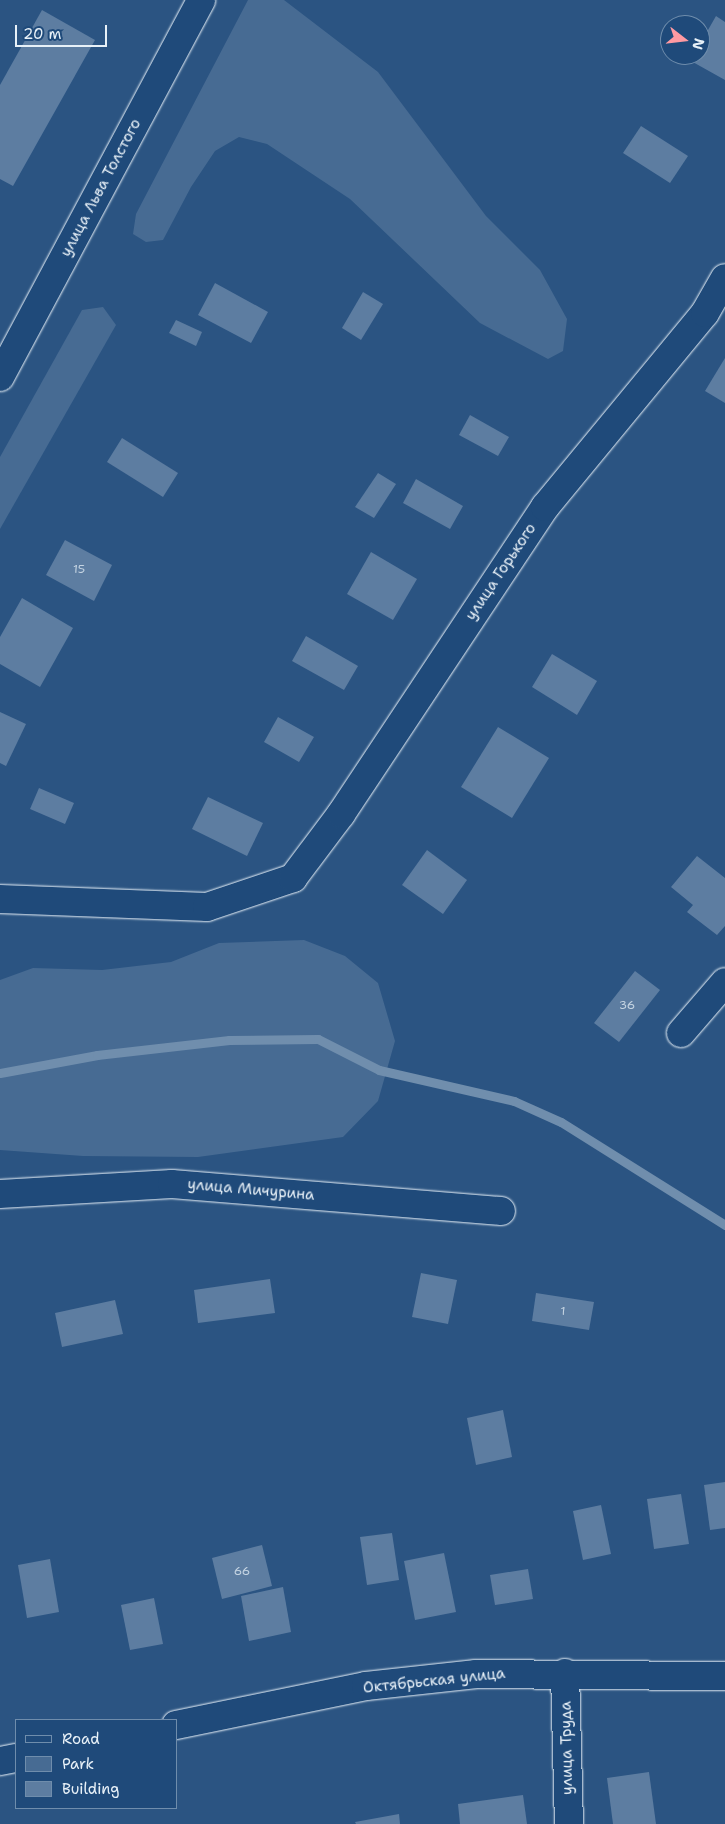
<!DOCTYPE html>
<html>
<head>
<meta charset="utf-8">
<style>
  body { margin:0 }
  #map { position:relative; width:725px; height:1824px; overflow:hidden; background:#2b5482; font-family:"Shantell Sans",sans-serif }
  div>[style] { position:absolute }
  .green>* { inset:0; background:#476b93 }
  .stream>* { height:9px; margin:-4.5px; padding:0 4.5px; transform-origin:4.5px; border-radius:4.5px; background:#708ead }
  .building>* { inset:0; background:#5d7da1 }
  .roads { filter:drop-shadow(0 0 1px #e8f1f8) drop-shadow(0 0 1px #e8f1f8) }
  .minor>* { height:28px; margin:-14px; padding:0 14px; transform-origin:14px; border-radius:14px; background:#1f4a7a }
  span { translate:-50% -50%; white-space:nowrap; text-align:center; line-height:1.15; -webkit-text-stroke:4.5px #1f4a7a; paint-order:stroke }
  .number-label { font-size:12px; color:#c5d4e2 }
  .number-label span { -webkit-text-stroke-width:0 }
  .street-label { font-size:15px; color:#e8f1f8 }
  .legend { position:absolute; left:15px; top:1719px; width:162px; height:90px; box-sizing:border-box; background:#1f4a7a; border:1px solid #6f8dac; margin:0; padding:6px 9px; list-style:none; font-size:15px; color:#e8f1f8 }
  .legend li { display:flex; align-items:center; gap:10px; height:25px }
  .legend b { width:25px; border:1px solid #6f8dac }
  .north { position:absolute; left:660px; top:15px; width:50px; height:50px; box-sizing:border-box; background:#1f4a7a; border:1px solid #6f8dac; border-radius:50%; rotate:106deg; font-size:14px; font-weight:700; line-height:20px; text-align:center; color:#e8f1f8 }
  .north::after { content:''; display:block; margin:auto; width:18px; height:22px; background:#ff9aa2; clip-path:polygon(50% 0,100% 100%,50% 72%,0 100%) }
  .scale { position:absolute; left:15px; top:25px; width:92px; height:22px; box-sizing:border-box; border:2px solid #e8f1f8; border-top:0; padding-left:6px; font-size:15px; line-height:18px; white-space:nowrap; color:#e8f1f8; -webkit-text-stroke:4px #1f4a7a; paint-order:stroke }
</style>
</head>
<body>
<div id="map">
  <div class="green">
    <div style="clip-path:polygon(248px 0,284px 0,378px 72px,486px 216px,540px 270px,567px 319px,563px 351px,548px 359px,480px 323px,350px 199px,267px 144px,239px 137px,215px 151px,191px 187px,163px 240px,146px 242px,133px 234px,136px 214px)"></div>
    <div style="clip-path:polygon(103px 307px,116px 325px,0 529px,0 457px,82px 310px)"></div>
    <div style="clip-path:polygon(304px 940px,345px 956px,378px 983px,395px 1041px,378px 1101px,343px 1137px,198px 1157px,83px 1156px,0 1150px,0 980px,33px 968px,102px 970px,171px 962px,219px 943px)"></div>
  </div>
  <div class="stream">
    <div style="left:0;top:1073px;width:99px;rotate:-10.5deg"></div>
    <div style="left:97px;top:1055px;width:133px;rotate:-6.5deg"></div>
    <div style="left:229px;top:1040px;width:89px;rotate:-0.6deg"></div>
    <div style="left:318px;top:1039px;width:68px;rotate:26.9deg"></div>
    <div style="left:379px;top:1070px;width:139px;rotate:12.9deg"></div>
    <div style="left:514px;top:1101px;width:51px;rotate:24.1deg"></div>
    <div style="left:561px;top:1122px;width:194px;rotate:32.1deg"></div>
  </div>
  <div class="building">
    <div style="clip-path:polygon(42px 10px,95px 40px,13px 186px,0 179px,0 85px)"></div>
    <div style="clip-path:polygon(716px 16px,725px 22px,725px 80px,691px 61px,694px 55px,700px 55px,700px 44px)"></div>
    <div style="clip-path:polygon(641px 126px,688px 156px,670px 183px,623px 153px)"></div>
    <div style="clip-path:polygon(215px 283px,268px 312px,251px 343px,198px 315px)"></div>
    <div style="clip-path:polygon(363px 292px,383px 304px,361px 340px,342px 328px)"></div>
    <div style="clip-path:polygon(176px 320px,202px 332px,196px 346px,169px 333px)"></div>
    <div style="clip-path:polygon(725px 358px,725px 403px,705px 391px)"></div>
    <div style="clip-path:polygon(470px 415px,509px 437px,498px 456px,459px 435px)"></div>
    <div style="clip-path:polygon(122px 438px,178px 473px,163px 497px,107px 462px)"></div>
    <div style="clip-path:polygon(378px 473px,396px 484px,374px 518px,355px 507px)"></div>
    <div style="clip-path:polygon(416px 479px,463px 506px,450px 529px,403px 503px)"></div>
    <div style="clip-path:polygon(65px 540px,112px 565px,94px 601px,46px 575px)"></div>
    <div style="clip-path:polygon(371px 552px,417px 579px,393px 620px,347px 594px)"></div>
    <div style="clip-path:polygon(22px 598px,73px 628px,40px 687px,0 664px,0 637px)"></div>
    <div style="clip-path:polygon(306px 636px,358px 666px,344px 690px,292px 661px)"></div>
    <div style="clip-path:polygon(552px 654px,597px 681px,577px 715px,532px 687px)"></div>
    <div style="clip-path:polygon(0 712px,26px 724px,6px 766px,0 763px)"></div>
    <div style="clip-path:polygon(278px 717px,314px 737px,299px 762px,264px 742px)"></div>
    <div style="clip-path:polygon(498px 727px,549px 758px,512px 818px,461px 787px)"></div>
    <div style="clip-path:polygon(39px 788px,74px 803px,65px 824px,30px 809px)"></div>
    <div style="clip-path:polygon(208px 797px,263px 823px,247px 856px,192px 829px)"></div>
    <div style="clip-path:polygon(427px 850px,467px 880px,443px 914px,402px 885px)"></div>
    <div style="clip-path:polygon(697px 856px,725px 878px,725px 926px,717px 935px,687px 912px,693px 905px,671px 887px)"></div>
    <div style="clip-path:polygon(635px 971px,660px 990px,619px 1042px,594px 1023px)"></div>
    <div style="clip-path:polygon(421px 1273px,457px 1280px,448px 1324px,412px 1317px)"></div>
    <div style="clip-path:polygon(270px 1279px,275px 1313px,198px 1323px,194px 1290px)"></div>
    <div style="clip-path:polygon(536px 1293px,594px 1302px,589px 1330px,532px 1321px)"></div>
    <div style="clip-path:polygon(115px 1300px,123px 1334px,62px 1347px,55px 1313px)"></div>
    <div style="clip-path:polygon(503px 1410px,512px 1457px,476px 1465px,467px 1418px)"></div>
    <div style="clip-path:polygon(725px 1482px,725px 1528px,710px 1530px,704px 1485px)"></div>
    <div style="clip-path:polygon(681px 1494px,689px 1544px,654px 1549px,647px 1499px)"></div>
    <div style="clip-path:polygon(601px 1505px,611px 1554px,583px 1560px,573px 1511px)"></div>
    <div style="clip-path:polygon(392px 1533px,399px 1580px,367px 1585px,360px 1537px)"></div>
    <div style="clip-path:polygon(262px 1545px,272px 1586px,222px 1599px,212px 1558px)"></div>
    <div style="clip-path:polygon(444px 1553px,456px 1612px,415px 1620px,404px 1561px)"></div>
    <div style="clip-path:polygon(50px 1559px,59px 1612px,27px 1618px,18px 1565px)"></div>
    <div style="clip-path:polygon(528px 1569px,533px 1599px,495px 1605px,490px 1575px)"></div>
    <div style="clip-path:polygon(283px 1587px,291px 1632px,249px 1641px,241px 1596px)"></div>
    <div style="clip-path:polygon(154px 1598px,163px 1644px,130px 1650px,121px 1605px)"></div>
    <div style="clip-path:polygon(649px 1772px,656px 1824px,613px 1824px,607px 1778px)"></div>
    <div style="clip-path:polygon(523px 1795px,527px 1824px,460px 1824px,458px 1804px)"></div>
    <div style="clip-path:polygon(399px 1814px,400px 1824px,356px 1824px,355px 1822px)"></div>
  </div>
  <div class="roads">
    <div class="minor">
      <div style="left:0;top:377px;width:427px;rotate:-61.9deg"></div>
      <div style="left:0;top:899px;width:207px;rotate:2.2deg"></div>
      <div style="left:207px;top:907px;width:91px;rotate:-18.6deg"></div>
      <div style="left:293px;top:878px;width:80px;rotate:-53.1deg"></div>
      <div style="left:341px;top:814px;width:369px;rotate:-56.4deg"></div>
      <div style="left:545px;top:507px;width:251px;rotate:-50.5deg"></div>
      <div style="left:705px;top:313px;width:40px;rotate:-60.3deg"></div>
      <div style="left:681px;top:1033px;width:67px;rotate:-49.2deg"></div>
      <div style="left:0;top:1194px;width:172px;rotate:-3.3deg"></div>
      <div style="left:172px;top:1184px;width:330px;rotate:4.7deg"></div>
      <div style="left:565px;top:1673px;width:151px;rotate:88.5deg"></div>
      <div style="left:176px;top:1725px;width:194px;rotate:-11.6deg"></div>
      <div style="left:366px;top:1686px;width:111px;rotate:-6.2deg"></div>
      <div style="left:476px;top:1674px;width:249px;rotate:0.5deg"></div>
      <div style="left:0;top:1761px;width:16px;rotate:-11deg"></div>
    </div>
  </div>
  <div class="number-label">
    <span style="left:79px;top:570px">15</span>
    <span style="left:627px;top:1006px">36</span>
    <span style="left:563px;top:1312px">1</span>
    <span style="left:242px;top:1572px">66</span>
  </div>
  <div class="street-label">
    <span style="left:101px;top:188px;rotate:-62deg">улица Льва Толстого</span>
    <span style="left:501px;top:572px;rotate:-56deg">улица Горького</span>
    <span style="left:251px;top:1190px;rotate:5deg">улица Мичурина</span>
    <span style="left:434px;top:1681px;rotate:-6deg">Октябрьская улица</span>
    <span style="left:567px;top:1748px;rotate:-91deg">улица Труда</span>
  </div>
  <ul class="legend">
  <li><b style="height:6px;background:#1f4a7a"></b>Road</li>
  <li><b style="height:14px;background:#476b93"></b>Park</li>
  <li><b style="height:14px;background:#5d7da1"></b>Building</li>
  </ul>
  <div class="north">N</div>
  <div class="scale">20 m</div>
</div>
</body>
</html>
